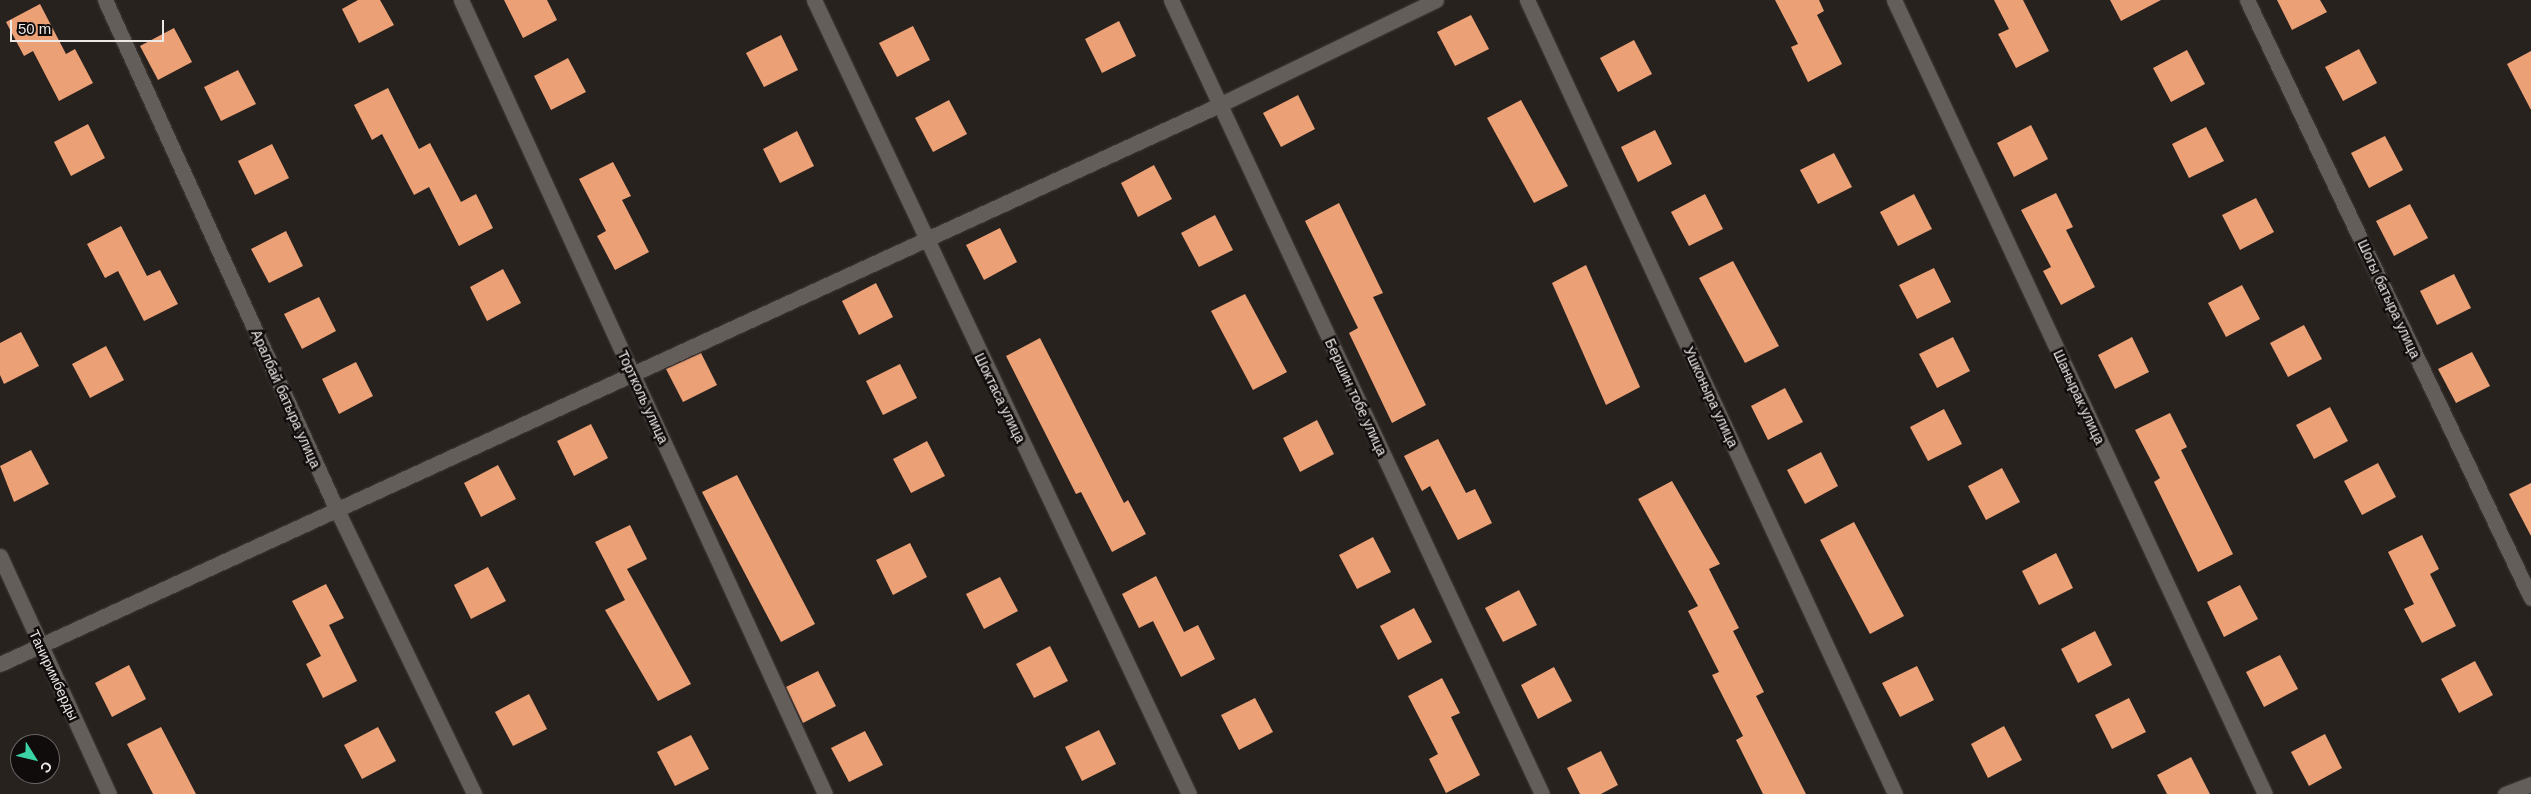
<!DOCTYPE html>
<html>
<head>
<meta charset="utf-8">
<style>
  body { margin:0 }
  #map { position:relative; width:2531px; height:794px; overflow:hidden; background:#28221f; font-family:Arial,sans-serif }
  div>[style] { position:absolute }
  .building>* { inset:0; background:#eca076 }
  .roads { filter:drop-shadow(0 0 1px #413c3a) drop-shadow(0 0 1px #413c3a) }
  .street>* { height:15px; margin:-7.5px; padding:0 7.5px; transform-origin:7.5px; border-radius:7.5px; background:#645e5a }
  span { translate:-50% -50%; white-space:nowrap; text-align:center; line-height:1.15; -webkit-text-stroke:5px #0f0c0b; paint-order:stroke }
  .street-label { font-size:14px; color:#ece8e6 }
  .north { position:absolute; left:10px; top:734px; width:50px; height:50px; box-sizing:border-box; background:#0f0c0b; border:1px solid #676463; border-radius:50%; rotate:126deg; font-size:14px; font-weight:700; line-height:20px; text-align:center; color:#ece8e6 }
  .north::after { content:''; display:block; margin:auto; width:18px; height:22px; background:#3bd4a4; clip-path:polygon(50% 0,100% 100%,50% 72%,0 100%) }
  .scale { position:absolute; left:10px; top:20px; width:154px; height:22px; box-sizing:border-box; border:2px solid #ece8e6; border-top:0; padding-left:6px; font-size:15px; line-height:18px; white-space:nowrap; color:#ece8e6; -webkit-text-stroke:4px #0f0c0b; paint-order:stroke }
</style>
</head>
<body>
<div id="map">
  <div class="building">
    <div style="clip-path:polygon(358px 0,380px 0,394px 25px,359px 43px,342px 9px)"></div>
    <div style="clip-path:polygon(504px 0,547px 0,557px 20px,523px 38px)"></div>
    <div style="clip-path:polygon(1775px 0,1819px 0,1824px 11px,1817px 15px,1842px 64px,1808px 82px,1791px 47px,1798px 44px)"></div>
    <div style="clip-path:polygon(1994px 0,2023px 0,2049px 51px,2016px 68px,1998px 34px,2009px 29px)"></div>
    <div style="clip-path:polygon(2110px 0,2161px 0,2121px 21px)"></div>
    <div style="clip-path:polygon(2277px 0,2320px 0,2327px 12px,2292px 30px)"></div>
    <div style="clip-path:polygon(40px 4px,66px 54px,75px 49px,93px 83px,59px 101px,33px 51px,24px 56px,6px 22px)"></div>
    <div style="clip-path:polygon(1471px 15px,1489px 49px,1455px 66px,1437px 32px)"></div>
    <div style="clip-path:polygon(1119px 21px,1136px 56px,1102px 73px,1085px 39px)"></div>
    <div style="clip-path:polygon(913px 26px,930px 60px,897px 77px,879px 43px)"></div>
    <div style="clip-path:polygon(174px 28px,192px 62px,158px 80px,140px 46px)"></div>
    <div style="clip-path:polygon(781px 35px,798px 70px,764px 87px,746px 53px)"></div>
    <div style="clip-path:polygon(1634px 40px,1652px 74px,1618px 92px,1600px 58px)"></div>
    <div style="clip-path:polygon(2359px 49px,2377px 83px,2343px 101px,2325px 67px)"></div>
    <div style="clip-path:polygon(2187px 50px,2205px 84px,2171px 102px,2153px 68px)"></div>
    <div style="clip-path:polygon(2531px 51px,2531px 110px,2507px 64px)"></div>
    <div style="clip-path:polygon(568px 58px,586px 92px,551px 110px,534px 76px)"></div>
    <div style="clip-path:polygon(238px 70px,256px 104px,221px 121px,204px 87px)"></div>
    <div style="clip-path:polygon(388px 88px,419px 149px,430px 143px,461px 202px,476px 194px,493px 228px,459px 246px,429px 187px,414px 195px,382px 134px,372px 140px,354px 105px)"></div>
    <div style="clip-path:polygon(1298px 95px,1315px 129px,1281px 147px,1263px 113px)"></div>
    <div style="clip-path:polygon(949px 100px,967px 134px,933px 152px,915px 118px)"></div>
    <div style="clip-path:polygon(1521px 100px,1568px 186px,1534px 203px,1487px 118px)"></div>
    <div style="clip-path:polygon(88px 124px,105px 158px,71px 176px,54px 142px)"></div>
    <div style="clip-path:polygon(2031px 125px,2048px 159px,2014px 177px,1997px 143px)"></div>
    <div style="clip-path:polygon(2206px 127px,2224px 161px,2189px 178px,2172px 144px)"></div>
    <div style="clip-path:polygon(1655px 130px,1672px 164px,1638px 182px,1621px 147px)"></div>
    <div style="clip-path:polygon(797px 131px,814px 166px,780px 183px,763px 149px)"></div>
    <div style="clip-path:polygon(2385px 136px,2403px 170px,2369px 188px,2351px 153px)"></div>
    <div style="clip-path:polygon(272px 144px,289px 178px,255px 195px,238px 161px)"></div>
    <div style="clip-path:polygon(1834px 153px,1852px 187px,1818px 204px,1800px 170px)"></div>
    <div style="clip-path:polygon(613px 162px,631px 196px,622px 200px,649px 252px,615px 270px,597px 236px,606px 231px,579px 179px)"></div>
    <div style="clip-path:polygon(1154px 165px,1172px 199px,1138px 217px,1121px 183px)"></div>
    <div style="clip-path:polygon(2056px 193px,2073px 227px,2066px 230px,2095px 287px,2061px 305px,2043px 271px,2051px 267px,2021px 210px)"></div>
    <div style="clip-path:polygon(1705px 194px,1723px 229px,1689px 246px,1671px 212px)"></div>
    <div style="clip-path:polygon(1914px 194px,1932px 229px,1898px 246px,1880px 212px)"></div>
    <div style="clip-path:polygon(2256px 198px,2274px 232px,2240px 250px,2222px 215px)"></div>
    <div style="clip-path:polygon(1339px 203px,1383px 293px,1373px 297px,1426px 405px,1392px 423px,1349px 333px,1358px 328px,1305px 221px)"></div>
    <div style="clip-path:polygon(2410px 204px,2428px 238px,2394px 256px,2376px 221px)"></div>
    <div style="clip-path:polygon(1215px 215px,1233px 250px,1199px 267px,1181px 233px)"></div>
    <div style="clip-path:polygon(121px 226px,147px 276px,160px 270px,178px 304px,144px 321px,118px 271px,105px 278px,87px 244px)"></div>
    <div style="clip-path:polygon(1000px 228px,1017px 262px,984px 280px,966px 245px)"></div>
    <div style="clip-path:polygon(286px 231px,303px 266px,269px 283px,251px 249px)"></div>
    <div style="clip-path:polygon(1733px 261px,1779px 346px,1745px 363px,1699px 278px)"></div>
    <div style="clip-path:polygon(1586px 265px,1640px 387px,1606px 405px,1552px 283px)"></div>
    <div style="clip-path:polygon(1934px 268px,1951px 302px,1917px 319px,1899px 285px)"></div>
    <div style="clip-path:polygon(503px 269px,521px 303px,487px 321px,470px 287px)"></div>
    <div style="clip-path:polygon(2454px 274px,2471px 308px,2437px 325px,2420px 291px)"></div>
    <div style="clip-path:polygon(876px 283px,893px 317px,859px 335px,842px 301px)"></div>
    <div style="clip-path:polygon(2242px 285px,2260px 319px,2226px 337px,2208px 303px)"></div>
    <div style="clip-path:polygon(1245px 294px,1287px 372px,1253px 390px,1211px 311px)"></div>
    <div style="clip-path:polygon(319px 297px,336px 331px,302px 349px,284px 314px)"></div>
    <div style="clip-path:polygon(2304px 325px,2322px 359px,2288px 377px,2270px 343px)"></div>
    <div style="clip-path:polygon(21px 332px,39px 366px,4px 384px,0 375px,0 343px)"></div>
    <div style="clip-path:polygon(1953px 337px,1970px 371px,1937px 388px,1919px 354px)"></div>
    <div style="clip-path:polygon(2132px 337px,2149px 372px,2115px 389px,2098px 355px)"></div>
    <div style="clip-path:polygon(1040px 338px,1124px 503px,1128px 500px,1146px 534px,1112px 552px,1081px 492px,1076px 494px,1006px 356px)"></div>
    <div style="clip-path:polygon(106px 346px,124px 380px,90px 398px,72px 364px)"></div>
    <div style="clip-path:polygon(2472px 352px,2490px 386px,2456px 403px,2438px 369px)"></div>
    <div style="clip-path:polygon(701px 353px,717px 385px,683px 402px,666px 369px)"></div>
    <div style="clip-path:polygon(356px 362px,373px 396px,339px 414px,322px 379px)"></div>
    <div style="clip-path:polygon(900px 364px,917px 398px,883px 415px,866px 381px)"></div>
    <div style="clip-path:polygon(1785px 388px,1803px 422px,1768px 440px,1751px 406px)"></div>
    <div style="clip-path:polygon(2330px 407px,2348px 441px,2314px 459px,2296px 425px)"></div>
    <div style="clip-path:polygon(1944px 409px,1962px 444px,1928px 461px,1910px 427px)"></div>
    <div style="clip-path:polygon(2170px 413px,2187px 447px,2181px 450px,2233px 554px,2198px 572px,2154px 482px,2160px 478px,2135px 430px)"></div>
    <div style="clip-path:polygon(1317px 420px,1334px 454px,1300px 472px,1283px 438px)"></div>
    <div style="clip-path:polygon(591px 424px,608px 458px,574px 476px,557px 441px)"></div>
    <div style="clip-path:polygon(1438px 439px,1466px 493px,1475px 489px,1492px 523px,1458px 540px,1430px 486px,1422px 491px,1404px 456px)"></div>
    <div style="clip-path:polygon(927px 441px,945px 476px,911px 493px,893px 459px)"></div>
    <div style="clip-path:polygon(31px 450px,49px 484px,14px 502px,0 466px)"></div>
    <div style="clip-path:polygon(1821px 452px,1838px 486px,1805px 504px,1787px 470px)"></div>
    <div style="clip-path:polygon(2378px 463px,2396px 497px,2362px 515px,2344px 481px)"></div>
    <div style="clip-path:polygon(498px 465px,516px 499px,481px 517px,464px 483px)"></div>
    <div style="clip-path:polygon(2002px 468px,2020px 502px,1986px 520px,1968px 486px)"></div>
    <div style="clip-path:polygon(737px 475px,815px 624px,781px 642px,702px 492px)"></div>
    <div style="clip-path:polygon(1672px 481px,1720px 564px,1709px 569px,1739px 628px,1733px 631px,1764px 692px,1756px 696px,1806px 794px,1763px 794px,1736px 740px,1743px 736px,1712px 675px,1719px 672px,1688px 611px,1698px 606px,1638px 499px)"></div>
    <div style="clip-path:polygon(2531px 483px,2531px 536px,2509px 494px)"></div>
    <div style="clip-path:polygon(1854px 522px,1904px 616px,1870px 634px,1820px 540px)"></div>
    <div style="clip-path:polygon(630px 525px,647px 559px,627px 569px,691px 684px,658px 701px,605px 610px,625px 600px,595px 542px)"></div>
    <div style="clip-path:polygon(2422px 535px,2439px 569px,2430px 574px,2456px 626px,2422px 643px,2404px 609px,2414px 604px,2388px 552px)"></div>
    <div style="clip-path:polygon(1373px 537px,1391px 572px,1357px 589px,1339px 555px)"></div>
    <div style="clip-path:polygon(910px 543px,927px 577px,893px 595px,876px 560px)"></div>
    <div style="clip-path:polygon(2056px 553px,2073px 588px,2039px 605px,2022px 571px)"></div>
    <div style="clip-path:polygon(488px 567px,506px 601px,471px 619px,454px 585px)"></div>
    <div style="clip-path:polygon(1156px 576px,1184px 632px,1198px 625px,1215px 659px,1181px 677px,1153px 621px,1139px 628px,1122px 594px)"></div>
    <div style="clip-path:polygon(1000px 577px,1018px 611px,984px 629px,966px 594px)"></div>
    <div style="clip-path:polygon(326px 584px,344px 618px,329px 625px,357px 681px,323px 698px,306px 664px,321px 656px,292px 601px)"></div>
    <div style="clip-path:polygon(2240px 585px,2258px 619px,2224px 637px,2207px 602px)"></div>
    <div style="clip-path:polygon(1519px 590px,1537px 625px,1503px 642px,1485px 608px)"></div>
    <div style="clip-path:polygon(1414px 608px,1432px 642px,1398px 660px,1380px 626px)"></div>
    <div style="clip-path:polygon(2095px 631px,2112px 665px,2078px 683px,2061px 649px)"></div>
    <div style="clip-path:polygon(1050px 646px,1068px 681px,1034px 698px,1016px 664px)"></div>
    <div style="clip-path:polygon(2280px 655px,2298px 689px,2264px 707px,2246px 672px)"></div>
    <div style="clip-path:polygon(2475px 661px,2493px 695px,2459px 713px,2441px 679px)"></div>
    <div style="clip-path:polygon(129px 665px,146px 699px,112px 717px,95px 683px)"></div>
    <div style="clip-path:polygon(1917px 666px,1934px 700px,1900px 717px,1882px 683px)"></div>
    <div style="clip-path:polygon(1554px 667px,1572px 701px,1538px 719px,1521px 685px)"></div>
    <div style="clip-path:polygon(818px 671px,836px 706px,803px 723px,786px 687px)"></div>
    <div style="clip-path:polygon(1442px 678px,1460px 713px,1451px 717px,1480px 775px,1446px 793px,1429px 759px,1438px 754px,1408px 696px)"></div>
    <div style="clip-path:polygon(529px 694px,547px 729px,513px 746px,495px 712px)"></div>
    <div style="clip-path:polygon(1255px 698px,1273px 732px,1239px 750px,1221px 715px)"></div>
    <div style="clip-path:polygon(2129px 698px,2146px 732px,2112px 749px,2095px 715px)"></div>
    <div style="clip-path:polygon(2004px 726px,2022px 760px,1988px 778px,1971px 744px)"></div>
    <div style="clip-path:polygon(161px 727px,196px 794px,153px 794px,127px 744px)"></div>
    <div style="clip-path:polygon(378px 727px,396px 761px,362px 779px,344px 745px)"></div>
    <div style="clip-path:polygon(1099px 730px,1116px 764px,1082px 781px,1065px 747px)"></div>
    <div style="clip-path:polygon(865px 731px,883px 765px,849px 782px,831px 748px)"></div>
    <div style="clip-path:polygon(2325px 734px,2342px 768px,2309px 786px,2291px 752px)"></div>
    <div style="clip-path:polygon(691px 735px,709px 769px,675px 786px,657px 752px)"></div>
    <div style="clip-path:polygon(1601px 751px,1618px 785px,1601px 794px,1580px 794px,1567px 768px)"></div>
    <div style="clip-path:polygon(2191px 757px,2210px 794px,2167px 794px,2157px 775px)"></div>
  </div>
  <div class="roads">
    <div class="street">
      <div style="left:105px;top:0;width:558px;rotate:65.55deg"></div>
      <div style="left:336px;top:508px;width:318px;rotate:64.2deg"></div>
      <div style="left:461px;top:0;width:873px;rotate:65.37deg"></div>
      <div style="left:814px;top:0;width:878px;rotate:64.72deg"></div>
      <div style="left:1171px;top:0;width:876px;rotate:64.96deg"></div>
      <div style="left:1527px;top:0;width:875px;rotate:65.13deg"></div>
      <div style="left:1894px;top:0;width:876px;rotate:64.96deg"></div>
      <div style="left:2247px;top:0;width:662px;rotate:64.6deg"></div>
      <div style="left:0;top:556px;width:262px;rotate:65.4deg"></div>
      <div style="left:0;top:664px;width:1341px;rotate:-24.63deg"></div>
      <div style="left:1219px;top:105px;width:241px;rotate:-25.8deg"></div>
      <div style="left:2505px;top:794px;width:28px;rotate:-21deg"></div>
    </div>
  </div>
  <div class="street-label">
    <span style="left:2389px;top:299px;rotate:65deg">Шогы батыра улица</span>
    <span style="left:643px;top:397px;rotate:65deg">Тортколь улица</span>
    <span style="left:1356px;top:397px;rotate:65deg">Бершин тобе улица</span>
    <span style="left:1711px;top:397px;rotate:65deg">Ушконыра улица</span>
    <span style="left:2079px;top:397px;rotate:65deg">Шанырак улица</span>
    <span style="left:1000px;top:398px;rotate:64deg">Шоктаса улица</span>
    <span style="left:286px;top:399px;rotate:66deg">Аралбай батыра улица</span>
    <span style="left:54px;top:675px;rotate:65deg">Таниримберды</span>
  </div>
  <div class="north">С</div>
  <div class="scale">50 m</div>
</div>
</body>
</html>
